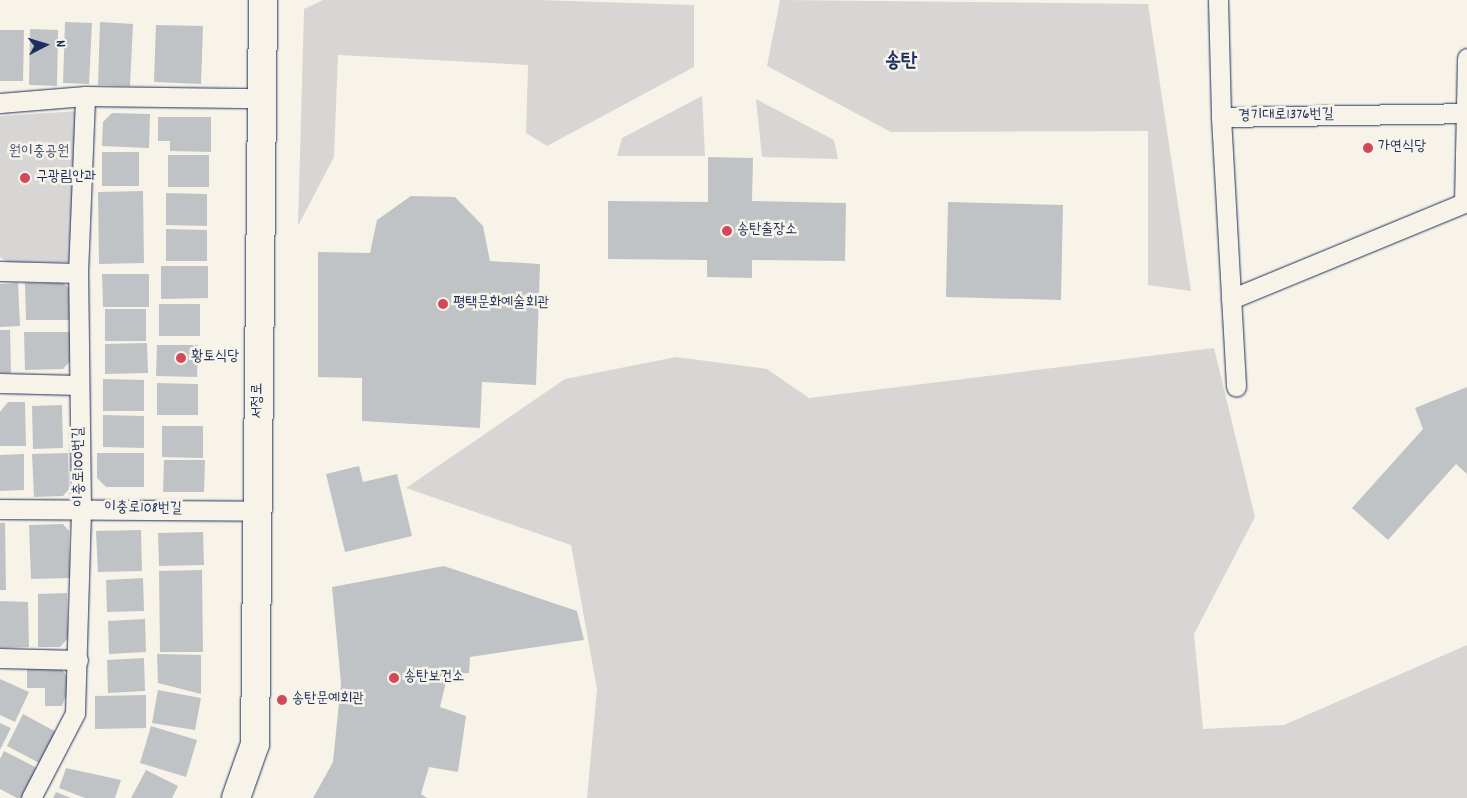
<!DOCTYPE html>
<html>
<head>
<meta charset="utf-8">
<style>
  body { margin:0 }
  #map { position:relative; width:1467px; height:798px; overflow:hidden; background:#f7f3e8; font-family:Dekko,"Poor Story",sans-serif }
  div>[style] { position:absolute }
  .green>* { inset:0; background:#d7d6d4 }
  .building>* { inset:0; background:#c0c3c5 }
  .roads { filter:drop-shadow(0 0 1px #1b2f5e) drop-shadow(0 0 1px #1b2f5e) }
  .street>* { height:19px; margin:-9.5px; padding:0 9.5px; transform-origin:9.5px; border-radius:9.5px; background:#f7f3e8 }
  .secondary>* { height:28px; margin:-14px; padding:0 14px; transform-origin:14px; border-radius:14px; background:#f7f3e8 }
  .dots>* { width:14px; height:14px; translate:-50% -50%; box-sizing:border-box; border:2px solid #f7f3e8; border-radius:50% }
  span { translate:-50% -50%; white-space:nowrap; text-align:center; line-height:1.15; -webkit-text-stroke:5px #f7f3e8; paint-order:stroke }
  .street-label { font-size:15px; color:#1b2f5e }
  .poi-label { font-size:15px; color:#1b2f5e }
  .left { translate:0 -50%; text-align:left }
  .park-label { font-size:15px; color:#415076 }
  .district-label { font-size:20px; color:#1b2f5e; font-weight:700 }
  .north { position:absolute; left:20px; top:20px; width:50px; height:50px; -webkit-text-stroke:4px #f7f3e8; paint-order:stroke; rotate:85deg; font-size:14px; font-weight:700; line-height:20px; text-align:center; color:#1b2f5e }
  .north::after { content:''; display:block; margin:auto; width:18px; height:22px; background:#1b2f5e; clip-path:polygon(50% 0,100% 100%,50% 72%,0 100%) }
</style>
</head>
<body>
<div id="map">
  <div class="green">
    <div style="clip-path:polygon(323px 0,538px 0,694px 5px,694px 67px,547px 146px,526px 133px,528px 65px,338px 55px,334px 157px,298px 226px,304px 9px)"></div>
    <div style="clip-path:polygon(780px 0,1148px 4px,1191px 291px,1148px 285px,1148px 131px,891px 132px,767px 66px)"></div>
    <div style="clip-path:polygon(702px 96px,705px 156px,617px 156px,622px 138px)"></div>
    <div style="clip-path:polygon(756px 99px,834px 140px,838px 159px,762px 157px)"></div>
    <div style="clip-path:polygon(79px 111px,75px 262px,8px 262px,0 257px,0 116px)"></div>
    <div style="clip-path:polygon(1214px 348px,1255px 517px,1194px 634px,1203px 729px,1284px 725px,1467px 645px,1467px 798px,587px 798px,597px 689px,571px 545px,406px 488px,565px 379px,676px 357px,767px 369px,809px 398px)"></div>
  </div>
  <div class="building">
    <div style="clip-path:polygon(65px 22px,92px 23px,89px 84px,63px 83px)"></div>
    <div style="clip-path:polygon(100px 22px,133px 24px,130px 86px,98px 85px)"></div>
    <div style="clip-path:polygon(156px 25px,203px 26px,201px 84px,154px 82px)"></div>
    <div style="clip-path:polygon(30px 29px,58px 30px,57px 86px,29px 85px)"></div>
    <div style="clip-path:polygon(0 30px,24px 30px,23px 81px,0 81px)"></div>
    <div style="clip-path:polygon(112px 113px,150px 114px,149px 148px,102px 146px,103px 122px)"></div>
    <div style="clip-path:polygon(158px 117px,211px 117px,211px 152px,170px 151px,170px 141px,158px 141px)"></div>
    <div style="clip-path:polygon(102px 152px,139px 152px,139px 186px,102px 186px)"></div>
    <div style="clip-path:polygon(168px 155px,209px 155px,209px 187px,168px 187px)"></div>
    <div style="clip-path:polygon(708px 157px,753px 158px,752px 201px,846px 203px,845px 261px,752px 260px,752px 278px,707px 277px,707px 260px,608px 259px,608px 201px,708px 202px)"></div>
    <div style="clip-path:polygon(143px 191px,144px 263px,99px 264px,98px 192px)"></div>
    <div style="clip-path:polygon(166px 193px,207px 194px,207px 226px,166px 225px)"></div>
    <div style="clip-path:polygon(411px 196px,455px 197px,483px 226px,490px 261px,540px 264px,536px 385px,482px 382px,480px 428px,362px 421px,362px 378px,318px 377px,318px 252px,370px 253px,377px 220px)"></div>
    <div style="clip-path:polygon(948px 202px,1063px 205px,1061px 300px,946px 297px)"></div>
    <div style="clip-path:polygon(166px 229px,207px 230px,207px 261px,166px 261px)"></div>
    <div style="clip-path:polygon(161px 266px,208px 266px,208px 298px,161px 299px)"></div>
    <div style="clip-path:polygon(102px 274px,149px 274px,149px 307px,103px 307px)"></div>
    <div style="clip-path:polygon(18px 283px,20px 326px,0 327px,0 284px)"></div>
    <div style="clip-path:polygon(25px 283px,63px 283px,72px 291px,72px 320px,26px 320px)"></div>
    <div style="clip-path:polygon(159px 304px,200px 304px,200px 336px,159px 336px)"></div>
    <div style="clip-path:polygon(105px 309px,146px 309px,146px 341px,105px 341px)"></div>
    <div style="clip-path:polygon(0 330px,10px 330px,11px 373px,0 373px)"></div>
    <div style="clip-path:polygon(24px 332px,71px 332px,71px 360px,63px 369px,25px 370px)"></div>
    <div style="clip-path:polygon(147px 343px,148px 373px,105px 374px,105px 344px)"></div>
    <div style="clip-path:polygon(157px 345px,198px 345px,197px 377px,156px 376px)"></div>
    <div style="clip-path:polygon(103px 379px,144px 380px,144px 411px,103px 411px)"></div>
    <div style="clip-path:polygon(157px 383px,198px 384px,198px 415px,157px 415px)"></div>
    <div style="clip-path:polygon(1467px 387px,1467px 474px,1456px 464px,1388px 540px,1352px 508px,1423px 429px,1415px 408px)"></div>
    <div style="clip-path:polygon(8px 402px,25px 402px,26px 446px,0 446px,0 412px)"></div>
    <div style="clip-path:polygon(62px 405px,63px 448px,33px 449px,32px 406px)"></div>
    <div style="clip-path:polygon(103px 415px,144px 416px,144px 448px,103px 447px)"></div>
    <div style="clip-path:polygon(162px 426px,203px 426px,203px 458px,162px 457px)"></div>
    <div style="clip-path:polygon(68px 453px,69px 489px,63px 496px,34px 497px,32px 454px)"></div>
    <div style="clip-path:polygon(97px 453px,144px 453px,144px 487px,106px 487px,97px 478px)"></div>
    <div style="clip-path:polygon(24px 454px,24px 490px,0 491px,0 455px)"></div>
    <div style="clip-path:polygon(164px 460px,205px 460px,204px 492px,163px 492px)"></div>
    <div style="clip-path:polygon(359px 466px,363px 482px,397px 474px,412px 536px,345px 552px,326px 474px)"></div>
    <div style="clip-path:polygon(0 523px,5px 523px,6px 590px,0 590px)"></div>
    <div style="clip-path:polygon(63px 524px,69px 531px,70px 578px,31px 579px,29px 525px)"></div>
    <div style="clip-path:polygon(141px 530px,142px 571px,98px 572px,96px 531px)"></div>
    <div style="clip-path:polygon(203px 532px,204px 565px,159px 566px,158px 533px)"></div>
    <div style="clip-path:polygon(444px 566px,577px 611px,584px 640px,470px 657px,469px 673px,448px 674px,440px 707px,466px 716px,458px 772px,429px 767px,421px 794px,427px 798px,313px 798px,333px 762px,341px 683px,332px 587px)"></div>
    <div style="clip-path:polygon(202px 570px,203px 652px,160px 652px,159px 571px)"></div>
    <div style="clip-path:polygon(143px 578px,144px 611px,107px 612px,106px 580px)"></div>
    <div style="clip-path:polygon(67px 593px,68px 638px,60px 647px,38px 647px,38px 594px)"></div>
    <div style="clip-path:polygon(0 601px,28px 602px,29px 647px,0 648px)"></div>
    <div style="clip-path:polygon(145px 619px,146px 652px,109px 654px,108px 621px)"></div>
    <div style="clip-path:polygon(157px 654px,201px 655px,201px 694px,158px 683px)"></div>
    <div style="clip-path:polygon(144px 658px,145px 691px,108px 693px,107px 660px)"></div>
    <div style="clip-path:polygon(27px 668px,61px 668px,71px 682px,62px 706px,45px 706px,45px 688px,27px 688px)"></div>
    <div style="clip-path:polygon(0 679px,29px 692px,15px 722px,0 715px)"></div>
    <div style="clip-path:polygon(158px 690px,201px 698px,195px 730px,152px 723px)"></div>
    <div style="clip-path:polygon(146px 695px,146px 728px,95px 729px,95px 696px)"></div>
    <div style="clip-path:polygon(23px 714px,60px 734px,43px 765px,7px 746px)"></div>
    <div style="clip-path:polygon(0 723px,11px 728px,0 750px)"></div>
    <div style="clip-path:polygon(151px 726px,197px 740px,186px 777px,140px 763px)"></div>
    <div style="clip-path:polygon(4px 751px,41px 770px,26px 798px,17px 798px,0 789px,0 759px)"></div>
    <div style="clip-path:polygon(66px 768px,121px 780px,115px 798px,85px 798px,59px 788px)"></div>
    <div style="clip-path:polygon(146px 770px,178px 786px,172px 798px,131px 798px)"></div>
    <div style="clip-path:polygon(56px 792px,71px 798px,53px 798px)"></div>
  </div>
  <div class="roads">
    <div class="street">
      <div style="left:1218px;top:0;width:117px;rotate:88.5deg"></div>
      <div style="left:1221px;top:117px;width:246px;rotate:-0.9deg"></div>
      <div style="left:0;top:103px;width:85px;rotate:-4.7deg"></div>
      <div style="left:85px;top:96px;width:176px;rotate:0.7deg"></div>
      <div style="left:1221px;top:117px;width:270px;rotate:86.8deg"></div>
      <div style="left:0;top:271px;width:78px;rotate:1.5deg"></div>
      <div style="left:1231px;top:299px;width:252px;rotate:-22.4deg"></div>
      <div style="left:1464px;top:203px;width:145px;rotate:-88.8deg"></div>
      <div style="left:0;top:383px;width:79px;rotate:1.5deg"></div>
      <div style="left:0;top:509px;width:256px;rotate:0.4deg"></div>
      <div style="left:0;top:658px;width:78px;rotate:1.5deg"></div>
      <div style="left:31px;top:798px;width:96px;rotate:-62.6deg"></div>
      <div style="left:75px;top:713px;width:204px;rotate:-88.3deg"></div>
      <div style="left:81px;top:509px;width:236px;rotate:-90.7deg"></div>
      <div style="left:78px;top:273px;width:177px;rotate:-87.7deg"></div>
    </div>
    <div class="secondary">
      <div style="left:236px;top:798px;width:57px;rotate:-70.6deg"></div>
      <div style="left:255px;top:744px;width:744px;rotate:-89.38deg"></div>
    </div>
  </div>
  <div class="dots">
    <div style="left:1368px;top:148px;background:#d1495b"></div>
    <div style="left:25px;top:178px;background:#d1495b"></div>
    <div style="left:727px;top:231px;background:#d1495b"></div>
    <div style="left:443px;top:304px;background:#d1495b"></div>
    <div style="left:181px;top:358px;background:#d1495b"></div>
    <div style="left:394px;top:678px;background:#d1495b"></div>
    <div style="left:282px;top:700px;background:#d1495b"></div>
  </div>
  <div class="street-label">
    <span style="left:1286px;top:116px;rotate:-1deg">경기대로1376번길</span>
    <span style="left:259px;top:401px;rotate:-90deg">서정로</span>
    <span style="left:80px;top:467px;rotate:-91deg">이충로100번길</span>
    <span style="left:143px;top:509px;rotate:1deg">이충로108번길</span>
  </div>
  <div class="poi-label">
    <span class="left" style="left:1378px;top:148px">가연식당</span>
    <span class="left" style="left:36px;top:178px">구광림안과</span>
    <span class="left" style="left:737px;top:231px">송탄출장소</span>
    <span class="left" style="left:453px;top:304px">평택문화예술회관</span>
    <span class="left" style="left:191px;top:358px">황토식당</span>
    <span class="left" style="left:404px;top:678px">송탄보건소</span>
    <span class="left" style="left:292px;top:700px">송탄문예회관</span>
  </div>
  <div class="park-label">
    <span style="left:39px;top:153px">원이충공원</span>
  </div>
  <div class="district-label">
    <span style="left:901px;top:62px">송탄</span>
  </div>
  <div class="north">N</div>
</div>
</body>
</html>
